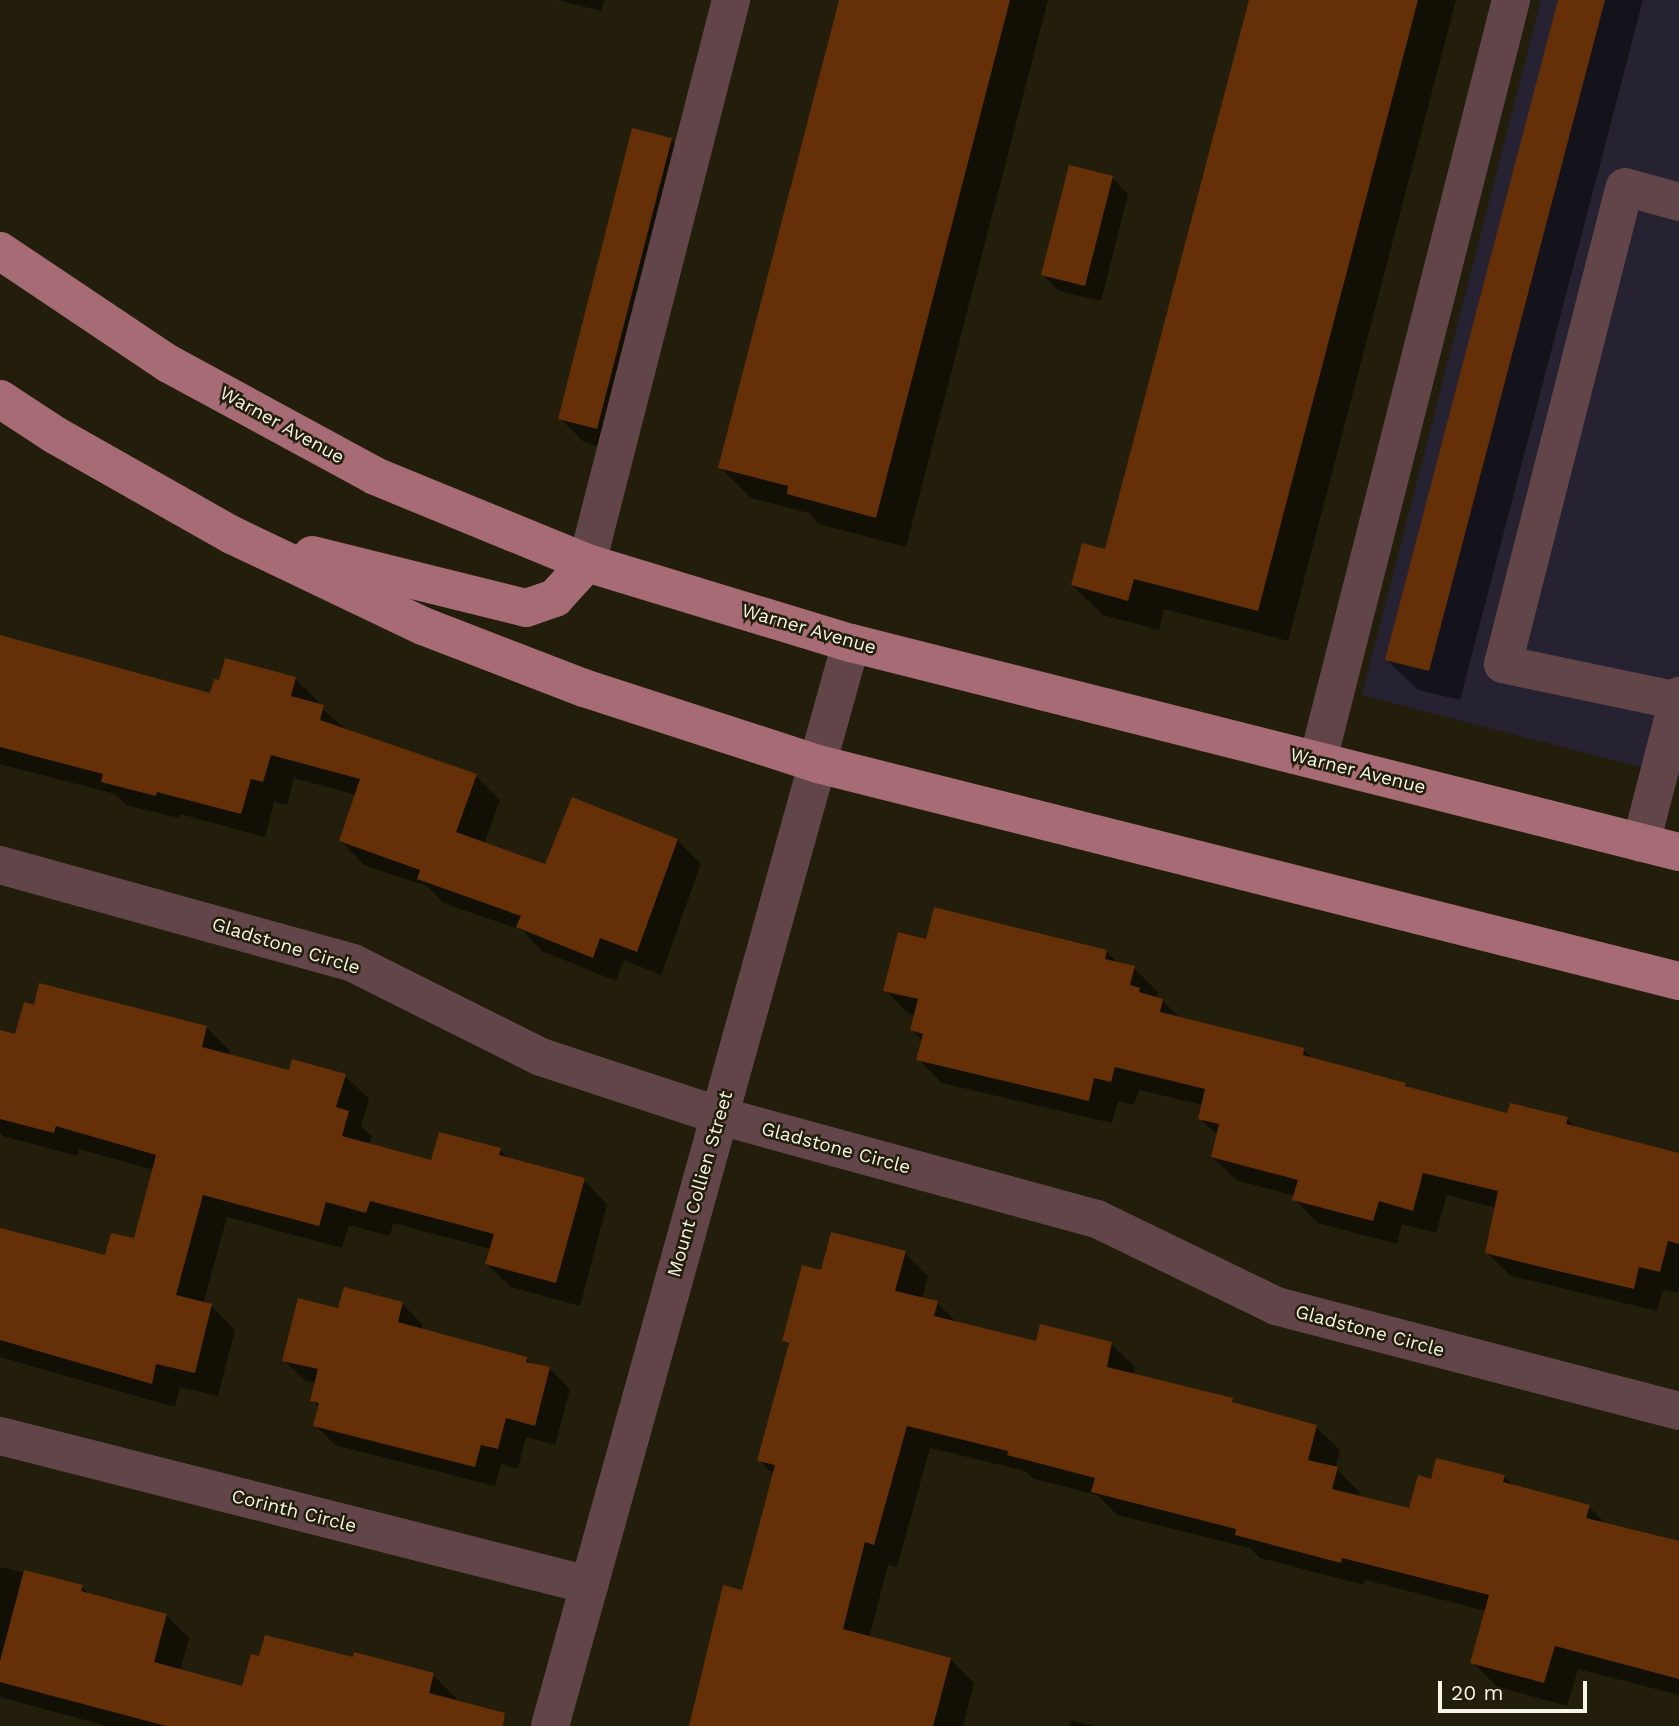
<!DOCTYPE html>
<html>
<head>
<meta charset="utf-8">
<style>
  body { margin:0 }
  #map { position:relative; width:1679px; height:1726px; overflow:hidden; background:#221e0b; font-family:"Work Sans",sans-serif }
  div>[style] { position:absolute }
  .commercial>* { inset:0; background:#272231 }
  .shadow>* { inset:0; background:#0007 }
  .building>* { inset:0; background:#652f08 }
  .minor>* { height:38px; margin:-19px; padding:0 19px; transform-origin:19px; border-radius:19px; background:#624549 }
  .major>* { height:38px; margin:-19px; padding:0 19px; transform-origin:19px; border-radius:19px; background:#a66b74 }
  span { translate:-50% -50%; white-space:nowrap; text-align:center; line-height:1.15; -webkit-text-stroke:5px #221e0b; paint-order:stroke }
  .street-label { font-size:19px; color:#f6f3e7 }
  .scale { position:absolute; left:1438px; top:1681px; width:149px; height:32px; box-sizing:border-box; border:4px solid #f6f3e7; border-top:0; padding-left:9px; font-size:21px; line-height:24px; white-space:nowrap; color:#f6f3e7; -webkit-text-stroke:5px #221e0b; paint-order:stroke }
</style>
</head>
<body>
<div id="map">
  <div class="commercial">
    <div style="clip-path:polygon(1541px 0,1679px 0,1679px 777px,1362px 695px)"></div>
  </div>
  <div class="shadow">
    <div style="clip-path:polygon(557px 0,604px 0,601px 11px)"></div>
    <div style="clip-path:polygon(841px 0,1048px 0,906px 547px,819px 524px,809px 513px,751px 498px,720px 467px)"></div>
    <div style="clip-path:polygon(1251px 0,1456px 0,1288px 641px,1164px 609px,1159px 630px,1103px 615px,1072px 585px,1107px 551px)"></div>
    <div style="clip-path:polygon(1560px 0,1643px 0,1460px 700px,1418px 690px,1387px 660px)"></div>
    <div style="clip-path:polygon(671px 140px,695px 164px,620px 452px,584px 442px,560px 418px)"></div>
    <div style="clip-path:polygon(1112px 178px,1128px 194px,1101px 301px,1059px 291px,1043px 275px)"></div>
    <div style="clip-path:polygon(0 637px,211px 696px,295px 679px,319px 702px,318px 705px,347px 730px,476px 776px,500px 800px,484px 844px,546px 866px,677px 840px,701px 864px,661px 975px,624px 960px,616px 981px,542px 951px,522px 930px,443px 903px,427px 886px,364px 865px,341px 841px,356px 795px,294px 778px,287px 805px,274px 802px,265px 837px,180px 814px,179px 818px,126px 805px,115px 794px,0 764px)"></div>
    <div style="clip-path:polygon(935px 909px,1107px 952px,1119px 964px,1134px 968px,1158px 992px,1156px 999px,1162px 1000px,1181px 1019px,1303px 1050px,1313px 1059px,1405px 1084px,1410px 1089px,1508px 1115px,1567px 1119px,1577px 1129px,1679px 1155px,1679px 1293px,1663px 1290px,1657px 1311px,1511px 1276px,1487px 1253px,1496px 1208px,1447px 1195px,1436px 1233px,1402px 1224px,1397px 1244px,1318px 1223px,1294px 1199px,1295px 1196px,1236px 1180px,1212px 1157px,1218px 1136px,1200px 1118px,1203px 1105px,1139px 1090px,1134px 1105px,1118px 1101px,1112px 1123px,942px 1083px,918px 1059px,923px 1041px,912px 1030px,916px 1015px,909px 1014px,885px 990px,927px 942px)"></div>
    <div style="clip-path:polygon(206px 1027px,230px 1051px,229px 1056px,290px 1072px,345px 1076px,369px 1099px,361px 1126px,372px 1136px,369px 1146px,432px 1162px,500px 1150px,510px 1160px,584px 1180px,607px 1204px,580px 1306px,511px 1287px,487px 1264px,491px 1249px,393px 1223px,390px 1236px,349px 1225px,342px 1248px,227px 1217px,203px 1304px,211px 1306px,235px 1330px,218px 1396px,180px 1387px,175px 1407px,0 1357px,0 1230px,106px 1257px,135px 1240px,154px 1170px,79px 1149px,77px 1156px,3px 1136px,0 1133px,0 1032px,16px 1036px)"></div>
    <div style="clip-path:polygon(905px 1253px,928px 1276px,922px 1299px,937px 1303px,958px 1324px,1038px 1344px,1111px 1344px,1135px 1367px,1133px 1375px,1232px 1400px,1238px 1406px,1316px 1427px,1340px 1450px,1335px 1468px,1360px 1492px,1359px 1498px,1410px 1510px,1432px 1481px,1504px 1476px,1514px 1487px,1589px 1507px,1607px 1525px,1679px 1543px,1679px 1695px,1578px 1669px,1567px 1706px,1496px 1686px,1472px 1662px,1486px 1611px,1365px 1580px,1364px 1585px,1260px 1558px,1250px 1548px,1117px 1515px,1097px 1495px,1032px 1478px,1025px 1471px,930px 1448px,897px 1567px,888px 1565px,869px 1638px,951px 1660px,974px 1683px,963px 1726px,690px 1726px,743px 1592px,774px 1475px,759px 1460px,790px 1346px,784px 1341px,822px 1272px)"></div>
    <div style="clip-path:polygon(402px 1304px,422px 1324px,421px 1330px,526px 1359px,533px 1365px,550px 1369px,570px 1389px,555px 1445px,526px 1437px,518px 1469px,501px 1464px,495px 1486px,335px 1445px,315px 1425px,320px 1408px,312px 1400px,316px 1383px,304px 1380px,284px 1360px,340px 1310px)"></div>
    <div style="clip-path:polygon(0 1567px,82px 1587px,90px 1595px,166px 1615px,189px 1638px,180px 1671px,243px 1688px,261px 1658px,354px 1659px,433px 1675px,456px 1698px,455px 1702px,490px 1726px,107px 1726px,0 1697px)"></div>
    <div style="clip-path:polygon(1071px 1720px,1095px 1726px,1069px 1726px)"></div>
  </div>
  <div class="building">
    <div style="clip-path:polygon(839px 0,1010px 0,876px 518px,787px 494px,788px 486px,718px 468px)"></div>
    <div style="clip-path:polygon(1249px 0,1418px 0,1258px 611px,1134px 579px,1128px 601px,1071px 585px,1082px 543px,1105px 549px)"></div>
    <div style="clip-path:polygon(1558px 0,1605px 0,1429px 671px,1385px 660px)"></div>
    <div style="clip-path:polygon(632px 128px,672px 138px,597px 429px,558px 419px)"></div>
    <div style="clip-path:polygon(1069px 165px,1113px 176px,1085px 286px,1041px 275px)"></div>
    <div style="clip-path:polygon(0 635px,210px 693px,214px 679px,219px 680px,225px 658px,296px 677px,291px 696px,324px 705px,320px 720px,477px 774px,456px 832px,545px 864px,572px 797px,678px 839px,637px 952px,600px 938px,593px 958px,516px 927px,521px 916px,417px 879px,420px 870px,339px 841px,360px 779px,271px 755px,263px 782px,251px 779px,241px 814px,157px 792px,156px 796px,101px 782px,103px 774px,0 747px)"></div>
    <div style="clip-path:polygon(934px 907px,1107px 950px,1105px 959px,1135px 966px,1130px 985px,1140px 988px,1139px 992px,1163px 999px,1160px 1012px,1304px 1048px,1303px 1055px,1406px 1083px,1405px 1086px,1507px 1113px,1510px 1103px,1568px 1117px,1566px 1124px,1679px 1153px,1679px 1244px,1668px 1241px,1660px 1272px,1639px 1267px,1634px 1289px,1541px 1267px,1485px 1253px,1498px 1191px,1423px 1173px,1413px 1211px,1379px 1201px,1373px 1221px,1292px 1200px,1298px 1180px,1211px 1157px,1219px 1124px,1198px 1119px,1205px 1089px,1115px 1067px,1111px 1082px,1094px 1078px,1089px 1101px,916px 1060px,923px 1034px,910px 1030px,918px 999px,883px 991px,898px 932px,926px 939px)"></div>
    <div style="clip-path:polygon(39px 983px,207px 1026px,202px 1047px,289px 1070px,292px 1059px,346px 1074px,336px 1107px,349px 1111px,342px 1136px,431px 1160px,439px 1132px,501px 1148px,499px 1155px,585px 1178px,556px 1283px,485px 1264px,494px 1234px,370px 1201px,366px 1213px,326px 1202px,319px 1226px,203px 1195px,176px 1295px,212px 1304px,195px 1373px,156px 1364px,152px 1384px,0 1340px,0 1228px,105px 1255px,111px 1233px,134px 1238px,156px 1155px,56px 1126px,54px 1133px,0 1119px,0 1030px,15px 1034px,24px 1002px,34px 1005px)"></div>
    <div style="clip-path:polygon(831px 1232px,906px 1251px,895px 1291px,938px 1301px,934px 1316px,1036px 1341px,1040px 1324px,1112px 1342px,1107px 1367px,1233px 1398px,1232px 1402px,1317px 1425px,1308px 1460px,1338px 1467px,1332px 1489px,1409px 1508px,1418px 1475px,1431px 1479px,1436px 1458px,1505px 1475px,1503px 1482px,1590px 1505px,1586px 1518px,1679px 1541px,1679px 1679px,1555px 1646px,1544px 1683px,1470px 1663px,1489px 1595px,1342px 1558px,1341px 1563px,1235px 1535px,1236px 1529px,1091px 1492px,1095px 1478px,1007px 1455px,1008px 1451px,907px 1426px,874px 1545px,865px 1542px,843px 1629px,951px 1658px,933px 1726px,689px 1726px,723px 1585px,742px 1590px,775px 1465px,757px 1461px,789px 1343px,782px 1341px,802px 1265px,821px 1270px)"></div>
    <div style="clip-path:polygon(344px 1287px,403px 1302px,398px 1322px,527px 1357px,526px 1362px,550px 1367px,535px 1426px,506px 1418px,498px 1449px,481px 1445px,475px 1467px,313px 1426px,319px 1403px,310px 1401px,318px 1369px,282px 1361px,298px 1298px,338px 1308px)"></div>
    <div style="clip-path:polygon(24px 1570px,83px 1585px,81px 1591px,167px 1614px,154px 1662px,242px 1686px,251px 1654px,259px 1656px,265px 1635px,353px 1657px,354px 1652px,434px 1673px,429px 1693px,505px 1713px,503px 1726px,166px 1726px,0 1682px,0 1661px)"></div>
  </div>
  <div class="minor">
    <div style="left:587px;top:563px;width:581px;rotate:-75.65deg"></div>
    <div style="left:1678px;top:701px;width:179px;rotate:-168.1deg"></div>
    <div style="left:1503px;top:664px;width:492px;rotate:-75.7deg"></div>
    <div style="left:1625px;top:187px;width:56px;rotate:15.5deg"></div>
    <div style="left:1318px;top:760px;width:784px;rotate:-75.75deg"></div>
    <div style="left:1641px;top:843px;width:152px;rotate:-75.5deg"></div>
    <div style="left:0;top:865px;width:366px;rotate:15.5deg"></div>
    <div style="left:353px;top:963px;width:210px;rotate:26.6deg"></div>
    <div style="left:541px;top:1057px;width:188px;rotate:18.2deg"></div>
    <div style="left:720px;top:1116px;width:391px;rotate:15.3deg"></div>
    <div style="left:1097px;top:1219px;width:199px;rotate:25.9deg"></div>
    <div style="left:1276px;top:1306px;width:416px;rotate:14.6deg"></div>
    <div style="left:0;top:1436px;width:608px;rotate:14.2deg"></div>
    <div style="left:550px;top:1726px;width:1124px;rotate:-74.47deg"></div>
  </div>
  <div class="major">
    <div style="left:0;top:251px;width:203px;rotate:33.8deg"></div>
    <div style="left:169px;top:364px;width:234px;rotate:28.5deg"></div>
    <div style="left:375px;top:476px;width:229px;rotate:22.3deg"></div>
    <div style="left:587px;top:563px;width:276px;rotate:16.9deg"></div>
    <div style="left:851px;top:643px;width:854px;rotate:14.17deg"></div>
    <div style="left:0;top:399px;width:66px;rotate:33.2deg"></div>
    <div style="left:55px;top:435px;width:203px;rotate:29.5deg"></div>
    <div style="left:232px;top:535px;width:212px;rotate:25.5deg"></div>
    <div style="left:423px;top:626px;width:173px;rotate:21.1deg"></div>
    <div style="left:584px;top:688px;width:246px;rotate:18deg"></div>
    <div style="left:818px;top:764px;width:888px;rotate:14.15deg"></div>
    <div style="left:312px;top:555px;width:220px;rotate:13.9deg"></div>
    <div style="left:526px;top:608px;width:31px;rotate:-19deg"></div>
    <div style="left:555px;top:598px;width:47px;rotate:-47.6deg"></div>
  </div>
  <div class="street-label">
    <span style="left:282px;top:425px;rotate:29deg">Warner Avenue</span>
    <span style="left:809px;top:629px;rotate:16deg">Warner Avenue</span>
    <span style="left:1358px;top:771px;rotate:14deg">Warner Avenue</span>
    <span style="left:286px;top:946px;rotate:17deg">Gladstone Circle</span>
    <span style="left:836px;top:1148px;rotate:15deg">Gladstone Circle</span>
    <span style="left:700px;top:1184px;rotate:-74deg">Mount Collien Street</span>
    <span style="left:1370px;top:1331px;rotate:15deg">Gladstone Circle</span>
    <span style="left:294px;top:1511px;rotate:14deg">Corinth Circle</span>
  </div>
  <div class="scale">20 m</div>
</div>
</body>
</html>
